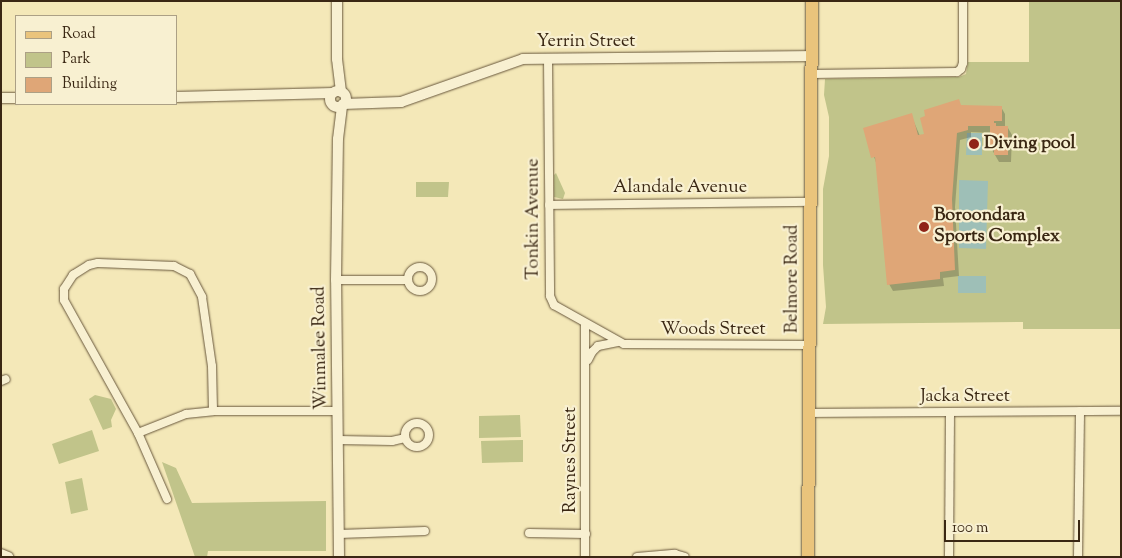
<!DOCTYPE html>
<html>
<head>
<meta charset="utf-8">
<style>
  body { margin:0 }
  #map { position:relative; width:1122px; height:558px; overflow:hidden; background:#f4e8b8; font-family:"Sorts Mill Goudy",serif }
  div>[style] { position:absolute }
  .green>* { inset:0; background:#c1c48a }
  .water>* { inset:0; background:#9ebfb7 }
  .shadow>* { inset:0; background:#0003 }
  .building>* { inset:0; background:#dfa677 }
  .roads { filter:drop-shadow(0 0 1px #68573c) drop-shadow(0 0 1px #68573c) }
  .minor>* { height:8px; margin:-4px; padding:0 4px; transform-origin:4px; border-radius:4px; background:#f8f0d1 }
  .minor>.ring { margin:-4px; padding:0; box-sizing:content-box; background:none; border:8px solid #f8f0d1; border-radius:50% }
  .tertiary>* { height:10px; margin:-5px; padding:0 5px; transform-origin:5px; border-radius:5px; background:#f8f0d1 }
  .tertiary>.ring { margin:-5px; padding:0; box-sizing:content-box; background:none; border:10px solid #f8f0d1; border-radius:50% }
  .primary>* { height:12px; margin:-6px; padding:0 6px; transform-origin:6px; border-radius:6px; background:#eac47c }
  .dots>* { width:14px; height:14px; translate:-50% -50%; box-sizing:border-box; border:2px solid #f8f0d1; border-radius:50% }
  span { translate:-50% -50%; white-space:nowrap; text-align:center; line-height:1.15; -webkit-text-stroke:4.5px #f8f0d1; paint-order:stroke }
  .street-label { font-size:18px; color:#3a2713 }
  .poi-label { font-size:18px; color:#3a2713; font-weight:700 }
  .left { translate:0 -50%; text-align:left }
  .frame { position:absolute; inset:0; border:2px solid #3a2713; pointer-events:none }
  .legend { position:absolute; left:15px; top:15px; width:162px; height:90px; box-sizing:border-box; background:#f8f0d1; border:1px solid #aca085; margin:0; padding:6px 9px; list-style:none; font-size:15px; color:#3a2713 }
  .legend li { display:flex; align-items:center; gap:10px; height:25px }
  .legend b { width:25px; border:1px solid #aca085 }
  .scale { position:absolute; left:944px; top:520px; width:136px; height:22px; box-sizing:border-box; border:2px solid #3a2713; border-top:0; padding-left:6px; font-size:15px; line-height:18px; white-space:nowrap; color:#3a2713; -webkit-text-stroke:4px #f8f0d1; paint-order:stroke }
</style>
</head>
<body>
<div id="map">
  <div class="green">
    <div style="clip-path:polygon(1029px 1px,1121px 1px,1121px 329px,1023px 329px,1023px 322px,823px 324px,826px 307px,823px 265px,823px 189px,829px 156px,829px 117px,824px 95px,825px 79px,959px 77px,966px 74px,968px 62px,1029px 62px)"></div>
    <div style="clip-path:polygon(556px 173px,565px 193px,563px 199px,554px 197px,554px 175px)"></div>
    <div style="clip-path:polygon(416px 182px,449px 182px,448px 197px,416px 197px)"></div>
    <div style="clip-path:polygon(95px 395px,111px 399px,116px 409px,111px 420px,112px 427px,103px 430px,89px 399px)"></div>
    <div style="clip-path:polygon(520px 415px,521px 437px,479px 438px,479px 416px)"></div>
    <div style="clip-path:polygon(92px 430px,99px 451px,59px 464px,52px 444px)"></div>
    <div style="clip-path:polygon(523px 440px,523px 462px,482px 463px,481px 441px)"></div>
    <div style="clip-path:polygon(162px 462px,176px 468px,192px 503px,326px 501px,326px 551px,208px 551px,207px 557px,195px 557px)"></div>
    <div style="clip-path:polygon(82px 478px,88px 510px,71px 514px,65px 482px)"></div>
  </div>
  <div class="water">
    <div style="clip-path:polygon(967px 133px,982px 133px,982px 155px,966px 155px)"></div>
    <div style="clip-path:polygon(959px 180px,988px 181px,986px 249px,959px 248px)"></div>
    <div style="clip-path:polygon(958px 276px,986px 276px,986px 293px,958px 293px)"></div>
  </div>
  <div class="shadow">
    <div style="clip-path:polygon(961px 106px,1001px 107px,1005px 114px,1005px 128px,1008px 128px,1012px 135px,1011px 162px,999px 162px,991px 148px,992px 133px,971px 132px,971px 137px,960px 140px,955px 207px,959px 276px,943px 278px,944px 286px,893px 291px,889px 284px,877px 165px,864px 129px,911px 115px,920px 136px,926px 135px)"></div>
  </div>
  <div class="building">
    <div style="clip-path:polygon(959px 99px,961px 105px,1002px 106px,1002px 121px,994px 121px,994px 123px,996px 123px,996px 126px,1008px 126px,1008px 155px,994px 155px,994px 149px,990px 149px,990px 126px,968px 126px,968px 130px,957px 133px,952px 199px,955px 270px,940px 272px,940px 279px,887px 285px,875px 157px,871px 158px,863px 128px,912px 113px,918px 135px,924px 134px,920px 118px,925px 116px,924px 110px)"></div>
  </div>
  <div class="roads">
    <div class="minor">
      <div style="left:548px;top:58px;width:238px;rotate:89.5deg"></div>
      <div style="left:550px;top:296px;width:10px;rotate:66deg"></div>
      <div style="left:554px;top:305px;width:80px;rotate:29.1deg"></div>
      <div style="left:624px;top:344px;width:186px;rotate:0.3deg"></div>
      <div style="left:812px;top:74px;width:145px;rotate:-0.8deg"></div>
      <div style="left:957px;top:72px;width:5px;rotate:-37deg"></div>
      <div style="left:961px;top:69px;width:6px;rotate:-72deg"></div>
      <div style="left:963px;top:63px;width:62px;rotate:-90deg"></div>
      <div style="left:549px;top:205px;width:262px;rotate:-0.7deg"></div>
      <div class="ring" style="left:408px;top:267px;width:16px;height:16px"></div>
      <div style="left:336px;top:280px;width:72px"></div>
      <div style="left:588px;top:360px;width:9px;rotate:-63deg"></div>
      <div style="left:592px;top:352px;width:8px;rotate:-45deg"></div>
      <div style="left:598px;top:346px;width:20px;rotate:-11deg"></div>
      <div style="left:1px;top:381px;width:5px;rotate:-22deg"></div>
      <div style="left:809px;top:413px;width:312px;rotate:-0.4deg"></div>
      <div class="ring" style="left:405px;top:423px;width:16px;height:16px"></div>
      <div style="left:138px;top:433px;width:52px;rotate:-21.6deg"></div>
      <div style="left:186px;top:414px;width:27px;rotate:-6deg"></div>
      <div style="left:213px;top:411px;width:125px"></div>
      <div style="left:338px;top:440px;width:54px;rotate:1.1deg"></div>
      <div style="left:392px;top:441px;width:13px;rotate:-13deg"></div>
      <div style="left:167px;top:499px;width:72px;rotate:-113.7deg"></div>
      <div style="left:138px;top:433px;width:152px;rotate:-119.1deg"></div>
      <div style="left:64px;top:300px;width:11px;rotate:-90deg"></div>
      <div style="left:64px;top:289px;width:17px;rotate:-57deg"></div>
      <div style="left:73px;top:275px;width:19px;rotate:-32deg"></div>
      <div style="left:89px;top:265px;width:9px;rotate:-13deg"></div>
      <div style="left:98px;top:263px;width:76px;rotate:2.3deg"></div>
      <div style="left:174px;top:266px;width:18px;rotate:27deg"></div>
      <div style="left:190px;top:274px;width:26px;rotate:62deg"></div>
      <div style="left:202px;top:297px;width:70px;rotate:81.8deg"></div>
      <div style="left:212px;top:366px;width:45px;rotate:88.7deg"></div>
      <div style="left:529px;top:533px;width:57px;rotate:1deg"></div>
      <div style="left:339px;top:534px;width:86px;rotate:-2deg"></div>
      <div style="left:585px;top:557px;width:233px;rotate:-90deg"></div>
      <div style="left:637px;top:557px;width:38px;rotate:-5deg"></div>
      <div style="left:675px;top:554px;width:10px;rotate:17deg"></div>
      <div style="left:949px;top:557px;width:145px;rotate:-89.6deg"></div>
      <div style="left:1078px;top:557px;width:146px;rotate:-89.2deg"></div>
    </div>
    <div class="tertiary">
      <div style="left:337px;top:1px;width:58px;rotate:90deg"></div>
      <div style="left:337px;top:59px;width:33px;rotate:83deg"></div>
      <div class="ring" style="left:330px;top:91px;width:6px;height:6px"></div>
      <div style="left:176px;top:97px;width:157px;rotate:-1.5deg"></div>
      <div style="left:1px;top:98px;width:15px"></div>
      <div style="left:343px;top:104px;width:58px;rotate:-2deg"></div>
      <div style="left:401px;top:102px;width:129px;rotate:-19.4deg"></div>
      <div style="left:523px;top:59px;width:289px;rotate:-0.6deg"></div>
      <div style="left:1px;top:554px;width:8px;rotate:23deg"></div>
      <div style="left:339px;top:557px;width:277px;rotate:-90.6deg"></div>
      <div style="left:336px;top:280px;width:141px;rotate:-89.2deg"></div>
      <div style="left:338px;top:139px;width:34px;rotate:-83deg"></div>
    </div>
    <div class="primary">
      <div style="left:808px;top:557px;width:556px;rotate:-89.59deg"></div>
    </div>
  </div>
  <div class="dots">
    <div style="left:974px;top:144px;background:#8f2418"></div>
    <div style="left:924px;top:227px;background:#8f2418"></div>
  </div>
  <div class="street-label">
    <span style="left:586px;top:42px">Yerrin Street</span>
    <span style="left:680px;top:188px">Alandale Avenue</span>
    <span style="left:534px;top:219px;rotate:-90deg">Tonkin Avenue</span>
    <span style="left:793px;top:279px;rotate:-90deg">Belmore Road</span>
    <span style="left:713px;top:330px">Woods Street</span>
    <span style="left:321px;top:348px;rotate:-91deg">Winmalee Road</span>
    <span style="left:965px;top:397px">Jacka Street</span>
    <span style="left:571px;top:460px;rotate:-90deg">Raynes Street</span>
  </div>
  <div class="poi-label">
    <span class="left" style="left:984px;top:144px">Diving pool</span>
    <span class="left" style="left:934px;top:227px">Boroondara<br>Sports Complex</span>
  </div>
  <div class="frame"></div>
  <ul class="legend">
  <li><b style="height:6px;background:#eac47c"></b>Road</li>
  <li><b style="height:14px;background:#c1c48a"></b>Park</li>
  <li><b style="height:14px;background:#dfa677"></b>Building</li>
  </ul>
  <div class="scale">100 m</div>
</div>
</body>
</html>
